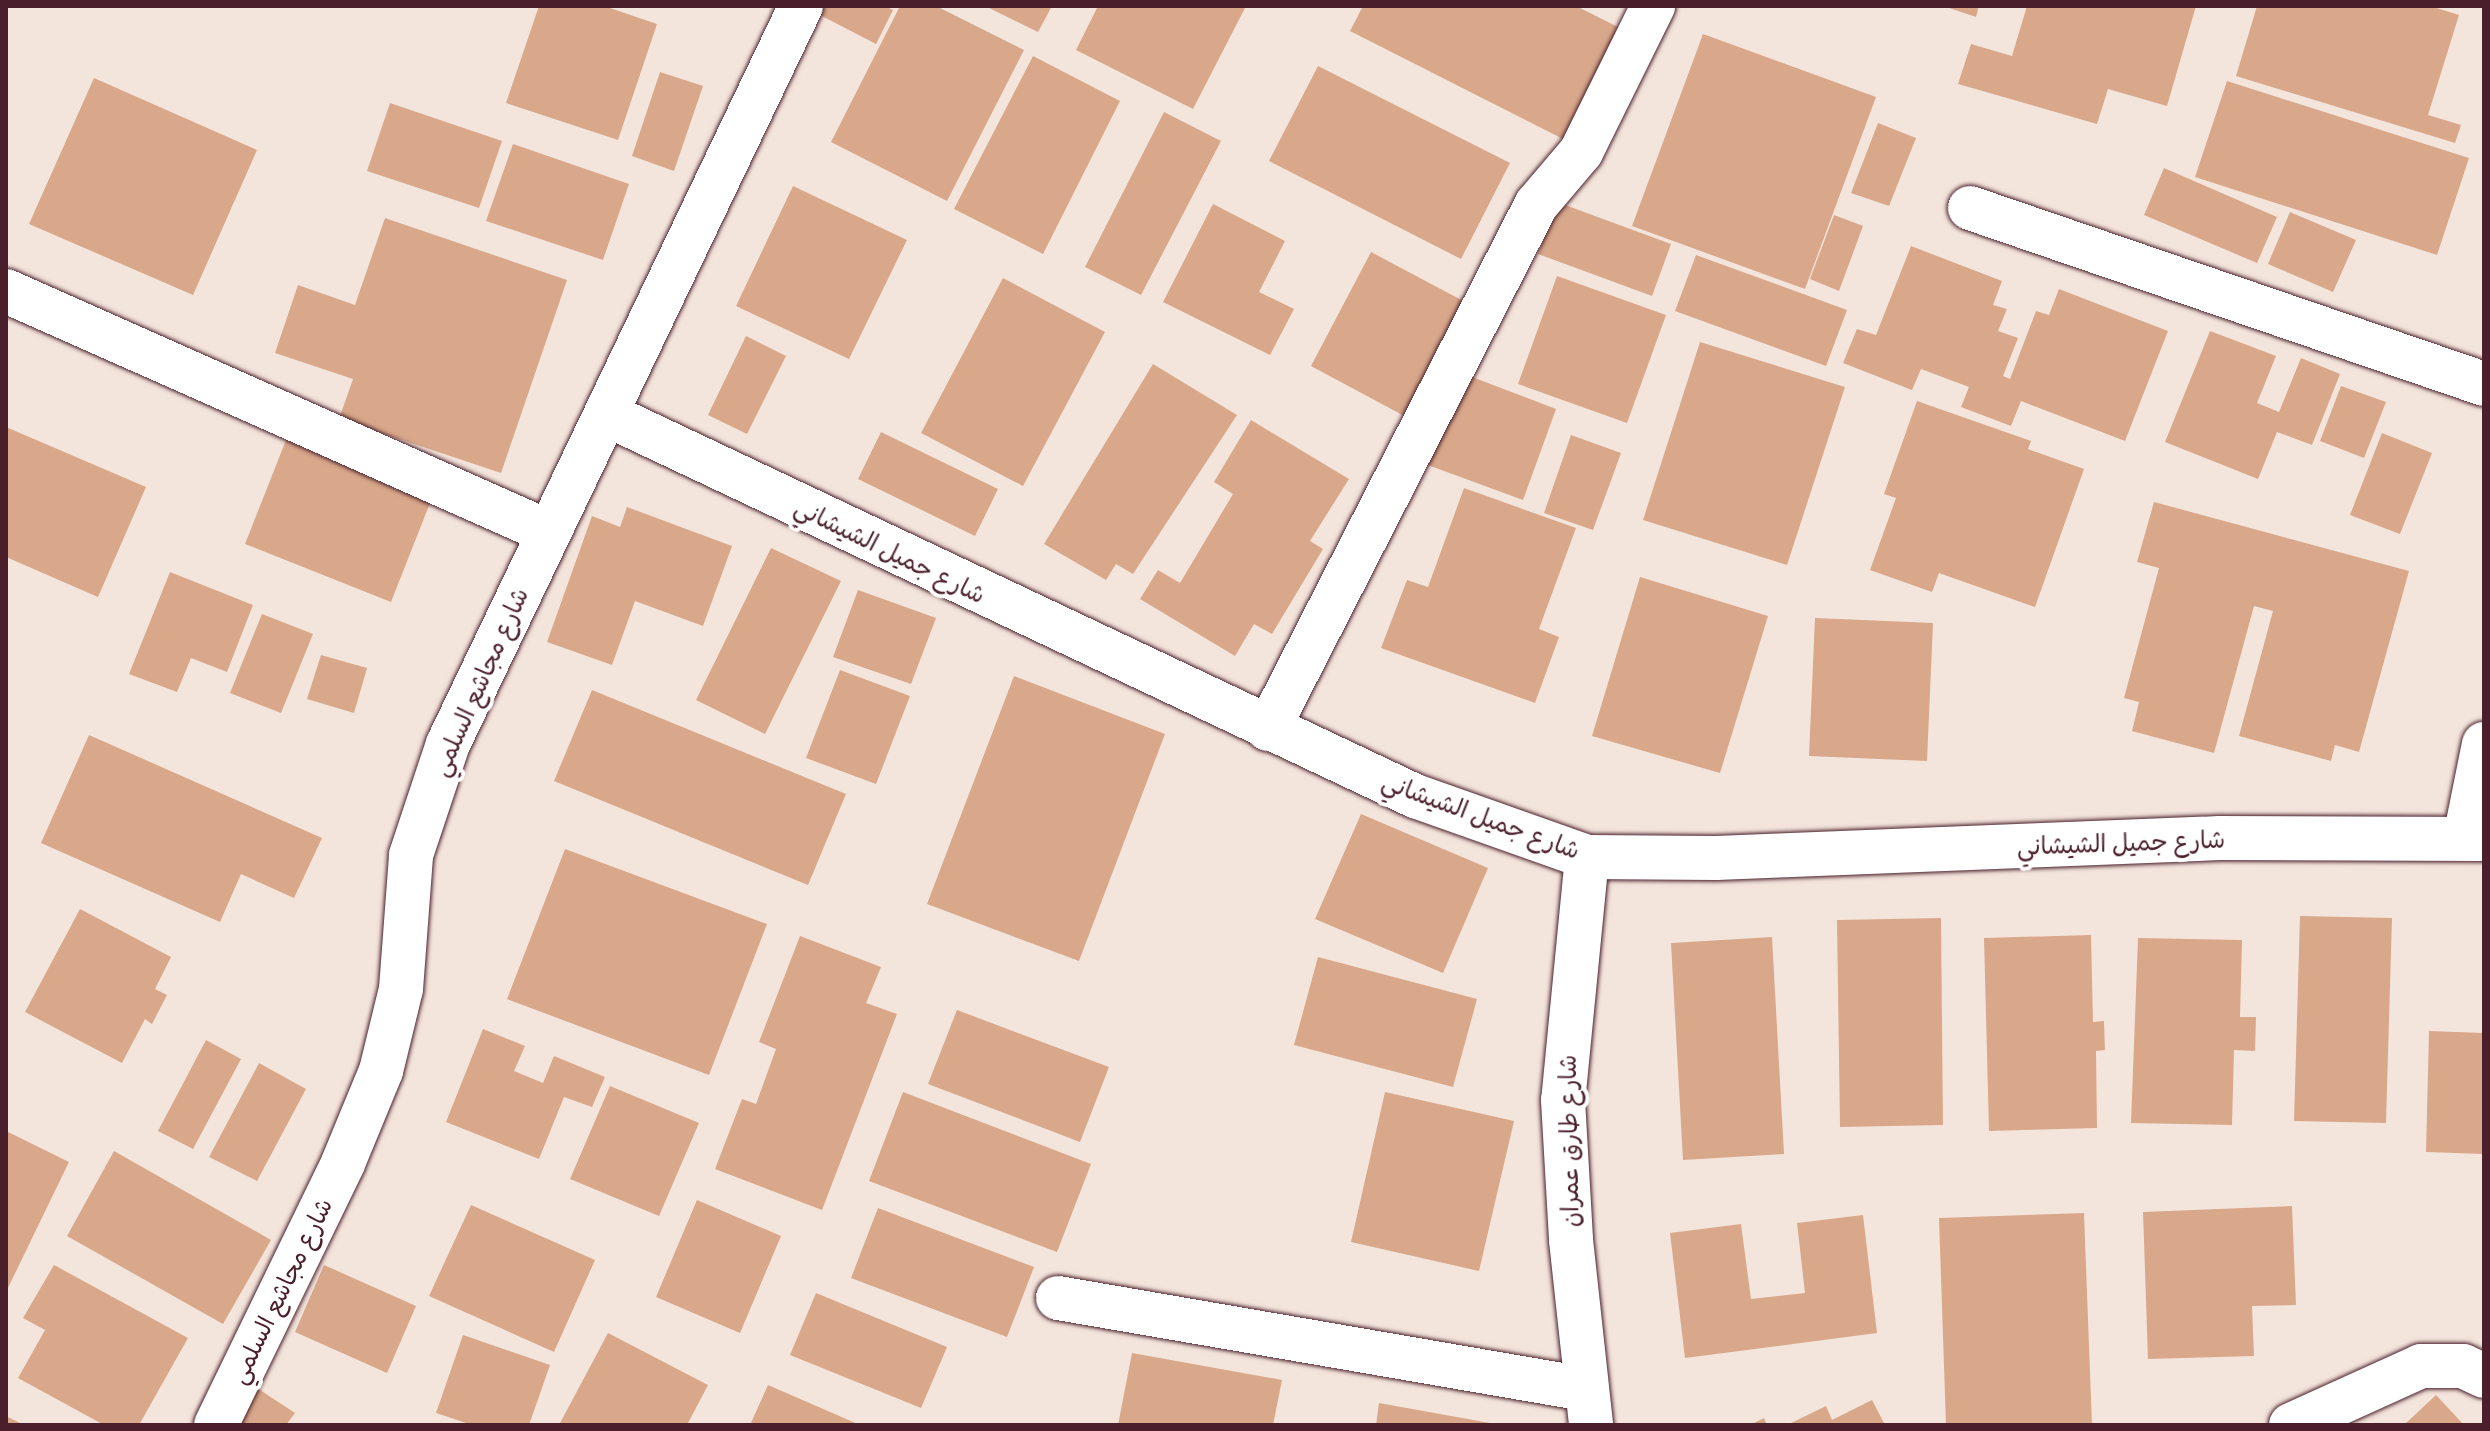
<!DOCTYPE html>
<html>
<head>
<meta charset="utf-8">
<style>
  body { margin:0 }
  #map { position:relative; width:2490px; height:1431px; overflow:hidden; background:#f4e5dc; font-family:"Patrick Hand","Playpen Sans Arabic",sans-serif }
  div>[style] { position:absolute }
  .building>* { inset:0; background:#d9a88b }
  .roads { filter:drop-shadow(0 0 2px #4a1f2b) drop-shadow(0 0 2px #4a1f2b) }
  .minor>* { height:44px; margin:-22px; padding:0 22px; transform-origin:22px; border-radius:22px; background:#fff }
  span { translate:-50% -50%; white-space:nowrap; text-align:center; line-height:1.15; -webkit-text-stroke:8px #fff; paint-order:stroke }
  .street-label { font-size:24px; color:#4a1f2b }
  .frame { position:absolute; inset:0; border:8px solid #4a1f2b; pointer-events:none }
</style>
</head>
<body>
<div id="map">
  <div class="building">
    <div style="clip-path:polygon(539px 6px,604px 6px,657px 24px,618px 140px,506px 103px)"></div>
    <div style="clip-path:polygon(825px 6px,885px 6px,893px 10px,876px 44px,820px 15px)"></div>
    <div style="clip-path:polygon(900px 6px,936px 6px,1024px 50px,947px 201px,831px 142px)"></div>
    <div style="clip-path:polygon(985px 6px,1052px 6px,1038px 32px)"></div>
    <div style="clip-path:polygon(1098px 6px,1246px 6px,1193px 109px,1076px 50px)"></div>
    <div style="clip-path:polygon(1363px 6px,1576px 6px,1622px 29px,1565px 140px,1350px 31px)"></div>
    <div style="clip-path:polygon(1943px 6px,1979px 6px,1976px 17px)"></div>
    <div style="clip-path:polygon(2027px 6px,2196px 6px,2167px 106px,2108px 89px,2097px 124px,1958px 84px,1971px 44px,2012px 56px)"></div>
    <div style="clip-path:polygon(2257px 6px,2430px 6px,2459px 15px,2428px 115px,2461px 125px,2455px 143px,2236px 76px)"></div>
    <div style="clip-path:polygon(1703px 34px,1876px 97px,1805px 289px,1632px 226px)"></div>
    <div style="clip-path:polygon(1033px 56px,1120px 101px,1043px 254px,954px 209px)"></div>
    <div style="clip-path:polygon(1318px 66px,1510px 163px,1461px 259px,1269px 161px)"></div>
    <div style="clip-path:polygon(660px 72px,703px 86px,674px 171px,632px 156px)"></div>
    <div style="clip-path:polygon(94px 78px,257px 150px,193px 295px,29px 224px)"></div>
    <div style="clip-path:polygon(2227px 81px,2469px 158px,2437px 255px,2195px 177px)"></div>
    <div style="clip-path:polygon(390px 103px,502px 141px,479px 208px,367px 171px)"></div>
    <div style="clip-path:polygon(1164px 112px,1221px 141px,1141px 295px,1085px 267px)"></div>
    <div style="clip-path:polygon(1878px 123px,1916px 138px,1889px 206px,1851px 193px)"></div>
    <div style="clip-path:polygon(513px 144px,629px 184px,603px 260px,486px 221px)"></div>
    <div style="clip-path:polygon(2164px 168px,2277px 217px,2257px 263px,2144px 215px)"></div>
    <div style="clip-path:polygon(793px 186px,907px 240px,849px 359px,736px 306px)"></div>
    <div style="clip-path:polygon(1557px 202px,1671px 244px,1652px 296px,1538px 254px)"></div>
    <div style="clip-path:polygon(1213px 204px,1285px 241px,1259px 292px,1294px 309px,1270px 355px,1163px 302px)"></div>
    <div style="clip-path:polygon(2290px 212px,2356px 240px,2333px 292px,2268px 264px)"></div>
    <div style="clip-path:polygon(1834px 215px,1863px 226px,1839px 291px,1810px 279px)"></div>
    <div style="clip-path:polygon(385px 218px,567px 280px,501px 473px,339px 419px,353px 379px,275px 353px,298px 285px,355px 305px)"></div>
    <div style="clip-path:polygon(1911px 246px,2002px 281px,1993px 305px,2007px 309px,1998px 331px,2018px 338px,2003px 376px,2010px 379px,2036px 311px,2049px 315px,2059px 289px,2168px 331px,2125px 441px,2021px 401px,2011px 426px,1961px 407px,1969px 387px,1921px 369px,1912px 390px,1843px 363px,1857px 329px,1876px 335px)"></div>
    <div style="clip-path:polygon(1371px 252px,1469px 304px,1408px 418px,1311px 366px)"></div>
    <div style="clip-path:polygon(1696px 255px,1847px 310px,1826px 366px,1675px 311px)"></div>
    <div style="clip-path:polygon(1557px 276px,1666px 315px,1627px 423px,1518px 384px)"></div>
    <div style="clip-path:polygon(1003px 278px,1105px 332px,1023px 486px,921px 433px)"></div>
    <div style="clip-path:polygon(2210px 331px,2276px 356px,2257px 403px,2279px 412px,2301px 358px,2340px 374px,2312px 445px,2277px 432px,2258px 479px,2165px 442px)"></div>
    <div style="clip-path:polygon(746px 336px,786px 356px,747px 434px,708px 415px)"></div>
    <div style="clip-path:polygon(1700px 342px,1845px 387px,1787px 565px,1643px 520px)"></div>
    <div style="clip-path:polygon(1153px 364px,1237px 415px,1133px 574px,1116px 564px,1106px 580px,1044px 544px)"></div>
    <div style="clip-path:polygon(1459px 372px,1556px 409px,1523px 500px,1425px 464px)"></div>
    <div style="clip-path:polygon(2341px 386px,2386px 402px,2364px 458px,2320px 441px)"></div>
    <div style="clip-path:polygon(1917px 401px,2031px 441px,2028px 449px,2084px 469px,2035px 607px,1939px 573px,1932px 592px,1870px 570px,1896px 498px,1884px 494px)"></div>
    <div style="clip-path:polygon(1251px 420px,1349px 479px,1310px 541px,1323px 549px,1272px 634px,1254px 624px,1235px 656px,1140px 599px,1158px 570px,1180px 583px,1233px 494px,1214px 482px)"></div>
    <div style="clip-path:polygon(6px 427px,146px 487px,98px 597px,6px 557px)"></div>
    <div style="clip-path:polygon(881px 432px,998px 489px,975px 536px,858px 479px)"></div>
    <div style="clip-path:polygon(2382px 433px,2432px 453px,2400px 534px,2350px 515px)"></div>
    <div style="clip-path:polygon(288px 435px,434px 493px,391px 602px,245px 544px)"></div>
    <div style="clip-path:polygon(1571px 435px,1621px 453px,1593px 530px,1544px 513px)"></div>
    <div style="clip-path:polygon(1464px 488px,1576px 528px,1539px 629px,1559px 637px,1535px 703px,1381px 648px,1407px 580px,1428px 587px)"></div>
    <div style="clip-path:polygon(2154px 502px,2409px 571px,2359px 752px,2335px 745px,2331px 761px,2239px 736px,2273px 611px,2254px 606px,2214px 753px,2132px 731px,2139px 702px,2124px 698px,2159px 568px,2137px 562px)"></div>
    <div style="clip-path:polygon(627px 507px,732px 546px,703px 626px,635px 601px,612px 665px,547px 642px,592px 516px,620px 527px)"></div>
    <div style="clip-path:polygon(771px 548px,841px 581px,765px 734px,696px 700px)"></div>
    <div style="clip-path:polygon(170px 572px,253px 605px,227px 672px,191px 658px,177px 692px,129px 674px)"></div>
    <div style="clip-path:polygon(1640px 577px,1768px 616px,1720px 773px,1592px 736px)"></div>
    <div style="clip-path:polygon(858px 590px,936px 618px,911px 684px,833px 657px)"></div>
    <div style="clip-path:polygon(262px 614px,313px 634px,281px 713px,230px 693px)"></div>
    <div style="clip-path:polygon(1815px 618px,1933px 623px,1927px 761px,1809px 756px)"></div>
    <div style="clip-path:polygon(321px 655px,367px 668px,354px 713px,307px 699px)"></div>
    <div style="clip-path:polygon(840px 670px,910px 696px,876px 784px,806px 758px)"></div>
    <div style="clip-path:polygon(1014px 676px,1165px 734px,1079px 961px,927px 904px)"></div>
    <div style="clip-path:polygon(592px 690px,846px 794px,808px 885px,554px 781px)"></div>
    <div style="clip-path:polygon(89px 735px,322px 838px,294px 898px,241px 874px,220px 922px,41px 843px)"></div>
    <div style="clip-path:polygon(1361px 814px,1488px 868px,1443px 973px,1315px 919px)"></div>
    <div style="clip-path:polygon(565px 849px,767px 924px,709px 1075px,507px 999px)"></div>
    <div style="clip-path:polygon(80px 909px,171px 957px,155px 989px,167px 995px,152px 1024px,145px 1019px,122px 1063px,25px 1012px)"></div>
    <div style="clip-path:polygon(2300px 916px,2392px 918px,2386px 1123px,2294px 1121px)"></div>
    <div style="clip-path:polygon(1941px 918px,1943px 1125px,1840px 1127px,1837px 920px)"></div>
    <div style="clip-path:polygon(2091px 935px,2093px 1022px,2104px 1021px,2105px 1050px,2096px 1051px,2097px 1128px,1989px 1131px,1984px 938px)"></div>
    <div style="clip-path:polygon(800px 936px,881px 967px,866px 1003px,897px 1014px,822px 1210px,715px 1169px,742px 1099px,756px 1104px,776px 1049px,759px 1042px)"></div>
    <div style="clip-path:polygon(1772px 937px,1784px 1154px,1683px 1160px,1671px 943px)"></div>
    <div style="clip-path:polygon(2138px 938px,2242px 940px,2240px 1017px,2256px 1017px,2255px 1051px,2234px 1050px,2232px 1125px,2131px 1123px)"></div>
    <div style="clip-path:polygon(1318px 957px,1477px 999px,1453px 1087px,1294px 1045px)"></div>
    <div style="clip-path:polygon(957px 1010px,1109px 1067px,1080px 1142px,928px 1084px)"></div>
    <div style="clip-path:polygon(483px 1029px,525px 1046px,514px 1071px,543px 1083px,554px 1056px,605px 1077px,592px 1107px,564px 1097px,539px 1159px,446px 1122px)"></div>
    <div style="clip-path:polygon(2429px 1031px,2484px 1033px,2484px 1154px,2426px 1152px)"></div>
    <div style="clip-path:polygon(206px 1040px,241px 1059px,193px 1149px,158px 1131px)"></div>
    <div style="clip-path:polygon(259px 1063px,306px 1089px,257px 1181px,209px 1157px)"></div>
    <div style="clip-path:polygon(610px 1086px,699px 1123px,659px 1216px,570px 1179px)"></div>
    <div style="clip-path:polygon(903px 1092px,1091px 1164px,1057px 1252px,869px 1181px)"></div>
    <div style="clip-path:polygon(1385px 1092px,1514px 1121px,1479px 1271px,1351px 1242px)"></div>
    <div style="clip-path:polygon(6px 1131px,69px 1162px,6px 1292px)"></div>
    <div style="clip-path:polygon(114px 1151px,271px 1240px,223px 1324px,67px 1236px)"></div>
    <div style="clip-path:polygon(697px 1200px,781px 1236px,740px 1333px,656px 1297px)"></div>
    <div style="clip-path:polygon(471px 1205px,595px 1260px,554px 1352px,429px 1296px)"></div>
    <div style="clip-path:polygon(2292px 1206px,2296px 1305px,2252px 1306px,2254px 1356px,2148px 1359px,2143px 1212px)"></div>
    <div style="clip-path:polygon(878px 1208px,1034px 1267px,1007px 1337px,851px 1278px)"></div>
    <div style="clip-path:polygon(2084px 1213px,2092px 1425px,1946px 1425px,1939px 1218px)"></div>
    <div style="clip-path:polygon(1863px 1215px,1877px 1333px,1685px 1358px,1670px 1233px,1741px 1224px,1751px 1299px,1805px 1293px,1797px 1223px)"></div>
    <div style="clip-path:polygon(54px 1265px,188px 1338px,139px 1425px,104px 1425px,18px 1378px,45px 1330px,23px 1318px)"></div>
    <div style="clip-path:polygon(324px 1265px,416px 1306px,387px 1373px,295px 1332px)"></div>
    <div style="clip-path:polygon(816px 1293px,947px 1347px,921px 1408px,790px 1355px)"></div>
    <div style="clip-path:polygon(608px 1333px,708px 1385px,687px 1425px,559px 1425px)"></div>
    <div style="clip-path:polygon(463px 1335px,550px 1365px,529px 1425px,472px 1425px,436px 1413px)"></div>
    <div style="clip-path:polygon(1132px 1353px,1282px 1380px,1273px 1425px,1118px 1425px)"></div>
    <div style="clip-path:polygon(768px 1385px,860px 1425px,750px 1425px)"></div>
    <div style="clip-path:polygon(254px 1386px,295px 1413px,286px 1425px,233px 1425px)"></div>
    <div style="clip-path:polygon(2436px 1395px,2464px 1425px,2404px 1425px)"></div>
    <div style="clip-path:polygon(1872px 1400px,1885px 1425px,1787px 1425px,1826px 1406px,1832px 1420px)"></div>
    <div style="clip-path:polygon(1379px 1403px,1490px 1423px,1490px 1425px,1376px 1425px)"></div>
    <div style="clip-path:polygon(6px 1416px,24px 1425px,6px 1425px)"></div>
    <div style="clip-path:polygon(1764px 1418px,1767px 1425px,1750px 1425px)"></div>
  </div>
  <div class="roads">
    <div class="minor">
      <div style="left:1970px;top:208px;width:543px;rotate:18.9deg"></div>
      <div style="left:6px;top:291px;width:591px;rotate:23.96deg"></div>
      <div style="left:606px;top:414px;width:895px;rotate:25.28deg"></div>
      <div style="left:1415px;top:796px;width:182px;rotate:19.5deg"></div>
      <div style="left:1587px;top:857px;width:129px;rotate:0.4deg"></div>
      <div style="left:1716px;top:858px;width:504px;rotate:-2.27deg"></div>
      <div style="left:2220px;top:838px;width:264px;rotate:0.2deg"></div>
      <div style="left:1268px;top:729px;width:589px;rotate:-62.91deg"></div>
      <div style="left:1536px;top:205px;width:70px;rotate:-49.7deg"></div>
      <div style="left:1581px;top:152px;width:163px;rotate:-63.7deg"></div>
      <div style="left:2465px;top:838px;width:96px;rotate:-78.6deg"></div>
      <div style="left:1587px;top:857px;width:244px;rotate:95.6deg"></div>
      <div style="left:1563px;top:1100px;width:140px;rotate:86.7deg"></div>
      <div style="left:1571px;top:1240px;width:186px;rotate:83.8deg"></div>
      <div style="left:1058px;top:1298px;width:535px;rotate:9.8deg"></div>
      <div style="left:216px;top:1425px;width:291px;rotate:-64.1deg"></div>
      <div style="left:343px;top:1163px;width:100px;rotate:-67.6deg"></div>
      <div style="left:381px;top:1071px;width:84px;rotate:-76.3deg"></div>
      <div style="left:401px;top:989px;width:134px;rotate:-85.7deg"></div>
      <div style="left:411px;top:855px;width:117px;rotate:-71.6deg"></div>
      <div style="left:448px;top:744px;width:818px;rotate:-64.44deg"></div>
      <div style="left:2291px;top:1425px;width:143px;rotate:-24.4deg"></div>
      <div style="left:2421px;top:1366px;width:42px"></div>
      <div style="left:2463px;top:1366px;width:23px;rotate:25deg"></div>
    </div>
  </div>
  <div class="street-label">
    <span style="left:890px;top:551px;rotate:26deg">شارع جميل الشيشاني</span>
    <span style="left:480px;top:682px;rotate:-66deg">شارع مجاشع السلمي</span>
    <span style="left:1481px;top:816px;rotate:20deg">شارع جميل الشيشاني</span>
    <span style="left:2121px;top:843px;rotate:-2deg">شارع جميل الشيشاني</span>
    <span style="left:1569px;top:1141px;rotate:-91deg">شارع طارق عمران</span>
    <span style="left:281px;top:1291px;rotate:-64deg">شارع مجاشع السلمي</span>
  </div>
  <div class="frame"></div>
</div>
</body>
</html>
